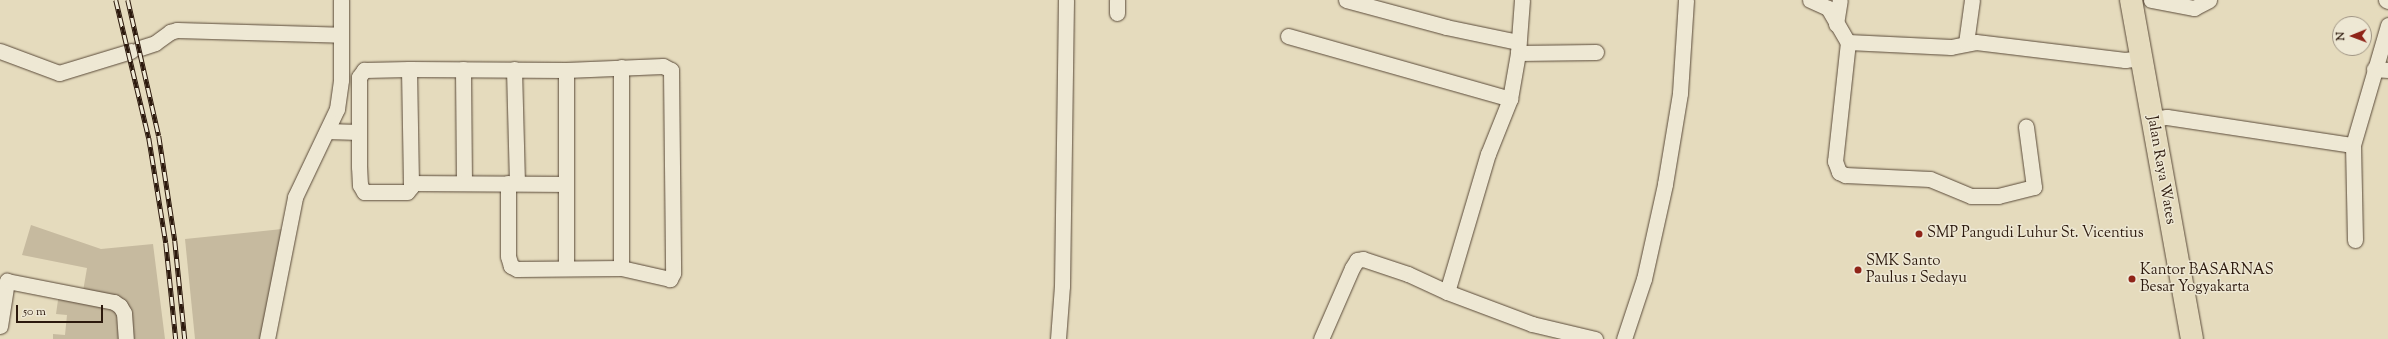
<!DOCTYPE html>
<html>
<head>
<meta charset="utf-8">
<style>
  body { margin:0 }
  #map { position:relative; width:2388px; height:339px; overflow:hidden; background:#e5dbbd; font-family:"Sorts Mill Goudy",serif }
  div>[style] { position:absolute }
  .green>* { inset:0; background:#c6ba9f }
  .roads { filter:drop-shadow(0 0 1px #5a4a39) drop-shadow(0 0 1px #5a4a39) }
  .minor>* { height:15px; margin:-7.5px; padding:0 7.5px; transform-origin:7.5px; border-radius:7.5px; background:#eee8d4 }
  .highway>* { height:22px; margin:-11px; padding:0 11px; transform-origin:11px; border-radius:11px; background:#e5dbbd }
  .rail>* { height:4.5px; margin-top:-2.25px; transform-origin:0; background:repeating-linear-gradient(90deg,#eee8d4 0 9px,#2c190d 0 18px); box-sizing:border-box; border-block:1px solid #2c190d }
  .dots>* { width:11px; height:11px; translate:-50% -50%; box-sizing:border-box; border:2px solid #eee8d4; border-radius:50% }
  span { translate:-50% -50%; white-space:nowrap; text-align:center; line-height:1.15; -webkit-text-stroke:3px #eee8d4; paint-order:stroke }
  .street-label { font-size:15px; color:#2c190d }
  .poi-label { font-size:15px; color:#2c190d }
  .left { translate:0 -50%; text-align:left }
  .north { position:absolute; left:2332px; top:16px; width:40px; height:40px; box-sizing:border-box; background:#eee8d4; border:1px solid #a09584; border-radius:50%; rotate:269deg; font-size:11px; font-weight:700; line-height:16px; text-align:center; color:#2c190d }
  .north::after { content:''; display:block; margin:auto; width:14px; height:18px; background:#8f2418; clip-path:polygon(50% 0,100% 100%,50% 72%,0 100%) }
  .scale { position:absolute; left:16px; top:305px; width:87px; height:18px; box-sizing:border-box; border:2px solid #2c190d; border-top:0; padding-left:5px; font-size:12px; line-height:14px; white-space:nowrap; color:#2c190d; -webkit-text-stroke:3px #eee8d4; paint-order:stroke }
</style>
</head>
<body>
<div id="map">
  <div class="green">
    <div style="clip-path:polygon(31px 225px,101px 249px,153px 244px,165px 339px,53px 339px,53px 334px,65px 335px,67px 315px,56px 314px,59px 293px,82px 297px,87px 268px,22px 255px)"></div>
    <div style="clip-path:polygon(282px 229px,262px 339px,195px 339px,185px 239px)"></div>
  </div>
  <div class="roads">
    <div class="minor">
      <div style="left:1346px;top:0;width:104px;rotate:15.1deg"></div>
      <div style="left:1446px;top:27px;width:74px;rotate:11.8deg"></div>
      <div style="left:1810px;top:0;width:20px;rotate:24deg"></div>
      <div style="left:1828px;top:8px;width:39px;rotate:60deg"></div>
      <div style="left:2151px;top:0;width:44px;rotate:10.5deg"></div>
      <div style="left:2194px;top:8px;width:17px;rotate:-28deg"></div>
      <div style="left:2386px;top:0;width:2px;rotate:27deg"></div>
      <div style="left:1117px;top:13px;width:13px;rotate:-90deg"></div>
      <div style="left:1836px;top:24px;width:24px;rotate:-81deg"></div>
      <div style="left:1288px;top:36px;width:231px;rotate:15.8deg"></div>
      <div style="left:1848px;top:42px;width:120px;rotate:96.2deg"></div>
      <div style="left:1835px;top:161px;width:12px;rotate:70deg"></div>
      <div style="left:1839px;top:172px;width:7px;rotate:27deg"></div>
      <div style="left:1845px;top:175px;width:85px;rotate:2.7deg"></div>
      <div style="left:1930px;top:179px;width:44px;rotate:22.5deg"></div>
      <div style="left:1971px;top:196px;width:27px"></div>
      <div style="left:1998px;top:196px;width:37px;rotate:-14deg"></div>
      <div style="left:2034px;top:187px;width:61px;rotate:-97.6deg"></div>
      <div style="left:1848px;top:42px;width:103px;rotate:2.8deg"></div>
      <div style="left:1951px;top:47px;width:25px;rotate:-11deg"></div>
      <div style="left:1976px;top:42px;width:150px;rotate:6.9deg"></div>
      <div style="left:2125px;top:60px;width:17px;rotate:-7deg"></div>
      <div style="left:1966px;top:43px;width:43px;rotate:-82.1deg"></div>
      <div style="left:140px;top:48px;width:16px;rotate:-18deg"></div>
      <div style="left:155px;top:43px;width:19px;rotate:-36deg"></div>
      <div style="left:170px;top:32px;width:7px;rotate:-16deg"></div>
      <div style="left:177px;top:30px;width:164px;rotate:1.7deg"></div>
      <div style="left:0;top:51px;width:63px;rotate:20.4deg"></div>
      <div style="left:59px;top:73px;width:75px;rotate:-17deg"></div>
      <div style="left:1518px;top:53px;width:78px;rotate:-0.7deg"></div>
      <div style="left:621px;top:67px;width:201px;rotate:90deg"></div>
      <div style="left:409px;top:69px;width:118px;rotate:89deg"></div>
      <div style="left:411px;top:187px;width:6px;rotate:129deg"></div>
      <div style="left:407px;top:192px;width:43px;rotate:180deg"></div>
      <div style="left:364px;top:192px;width:8px;rotate:-120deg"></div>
      <div style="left:360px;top:185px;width:18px;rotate:-93deg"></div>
      <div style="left:359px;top:167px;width:90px;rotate:-90deg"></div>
      <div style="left:359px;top:77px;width:9px;rotate:-54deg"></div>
      <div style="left:364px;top:70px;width:45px;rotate:-1.3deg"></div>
      <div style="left:409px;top:69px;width:157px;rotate:0.4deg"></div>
      <div style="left:566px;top:70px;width:97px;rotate:-2.4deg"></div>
      <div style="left:663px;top:66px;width:9px;rotate:27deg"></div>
      <div style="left:671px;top:70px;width:203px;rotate:89.4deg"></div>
      <div style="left:673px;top:273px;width:7px;rotate:117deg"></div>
      <div style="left:670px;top:279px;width:50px;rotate:-167.3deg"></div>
      <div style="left:621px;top:268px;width:104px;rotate:179.4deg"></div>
      <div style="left:517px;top:269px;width:7px;rotate:-153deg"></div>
      <div style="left:511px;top:266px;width:10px;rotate:-107deg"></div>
      <div style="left:508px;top:256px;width:73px;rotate:-90deg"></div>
      <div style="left:463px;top:69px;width:113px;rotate:89.5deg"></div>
      <div style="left:514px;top:69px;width:114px;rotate:88.5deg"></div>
      <div style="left:2374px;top:69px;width:14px;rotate:4deg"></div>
      <div style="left:2152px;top:119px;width:15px;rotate:-8deg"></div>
      <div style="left:2167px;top:117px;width:188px;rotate:8.6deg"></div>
      <div style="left:327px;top:131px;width:32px;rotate:2deg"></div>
      <div style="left:413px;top:183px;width:153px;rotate:0.4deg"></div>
      <div style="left:2355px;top:240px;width:95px;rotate:-91.2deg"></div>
      <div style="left:2353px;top:145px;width:125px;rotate:-73.7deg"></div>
      <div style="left:566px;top:268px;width:198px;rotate:-90deg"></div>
      <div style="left:1447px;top:292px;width:144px;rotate:-73.5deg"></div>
      <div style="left:1488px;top:154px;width:59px;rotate:-68.2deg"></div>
      <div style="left:1510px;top:99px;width:47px;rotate:-80.1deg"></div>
      <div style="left:1518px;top:53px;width:53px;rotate:-85.7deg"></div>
      <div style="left:0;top:326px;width:46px;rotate:-81.2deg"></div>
      <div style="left:7px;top:281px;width:109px;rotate:11.1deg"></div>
      <div style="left:114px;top:302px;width:7px;rotate:34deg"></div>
      <div style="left:120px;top:306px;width:8px;rotate:60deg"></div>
      <div style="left:124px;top:313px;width:26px;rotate:86deg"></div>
      <div style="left:267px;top:339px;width:145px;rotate:-78.8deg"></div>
      <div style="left:295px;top:197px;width:98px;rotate:-64.5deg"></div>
      <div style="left:337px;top:109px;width:29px;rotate:-82deg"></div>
      <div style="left:341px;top:80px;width:80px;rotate:-90deg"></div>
      <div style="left:1058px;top:339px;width:53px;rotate:-85.7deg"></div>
      <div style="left:1062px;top:286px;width:286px;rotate:-89.2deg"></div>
      <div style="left:1321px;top:339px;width:77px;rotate:-66.4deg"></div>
      <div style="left:1352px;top:268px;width:9px;rotate:-58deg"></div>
      <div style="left:1357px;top:260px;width:6px;rotate:-9deg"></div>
      <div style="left:1363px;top:259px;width:47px;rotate:18.4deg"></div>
      <div style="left:1408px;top:274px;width:43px;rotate:24.8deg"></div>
      <div style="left:1447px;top:292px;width:91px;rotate:20.6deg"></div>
      <div style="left:1532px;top:324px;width:65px;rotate:13.4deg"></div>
      <div style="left:1624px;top:339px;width:63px;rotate:-71.6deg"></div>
      <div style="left:1644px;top:279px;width:97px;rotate:-77.5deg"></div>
      <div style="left:1665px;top:184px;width:92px;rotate:-80.6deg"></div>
      <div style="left:1680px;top:93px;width:93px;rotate:-86.3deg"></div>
    </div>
    <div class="highway">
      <div style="left:2131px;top:0;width:344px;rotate:79.8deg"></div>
    </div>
  </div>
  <div class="rail">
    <div style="left:116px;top:0;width:142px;rotate:76.6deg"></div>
    <div style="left:149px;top:138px;width:106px;rotate:80.8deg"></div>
    <div style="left:166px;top:243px;width:97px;rotate:84.1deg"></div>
    <div style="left:128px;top:0;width:139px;rotate:77.2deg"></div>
    <div style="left:159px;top:136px;width:106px;rotate:81.3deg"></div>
    <div style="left:175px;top:241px;width:99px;rotate:84.2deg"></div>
  </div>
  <div class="dots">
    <div style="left:1919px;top:234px;background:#8f2418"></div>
    <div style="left:1858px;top:270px;background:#8f2418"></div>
    <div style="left:2132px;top:279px;background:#8f2418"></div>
  </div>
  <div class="street-label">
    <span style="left:2161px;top:170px;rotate:80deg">Jalan Raya Wates</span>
  </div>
  <div class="poi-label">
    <span class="left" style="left:1927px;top:234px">SMP Pangudi Luhur St. Vicentius</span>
    <span class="left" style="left:1866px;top:270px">SMK Santo<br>Paulus 1 Sedayu</span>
    <span class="left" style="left:2140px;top:279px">Kantor BASARNAS<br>Besar Yogyakarta</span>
  </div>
  <div class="north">N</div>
  <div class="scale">50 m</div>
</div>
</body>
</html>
